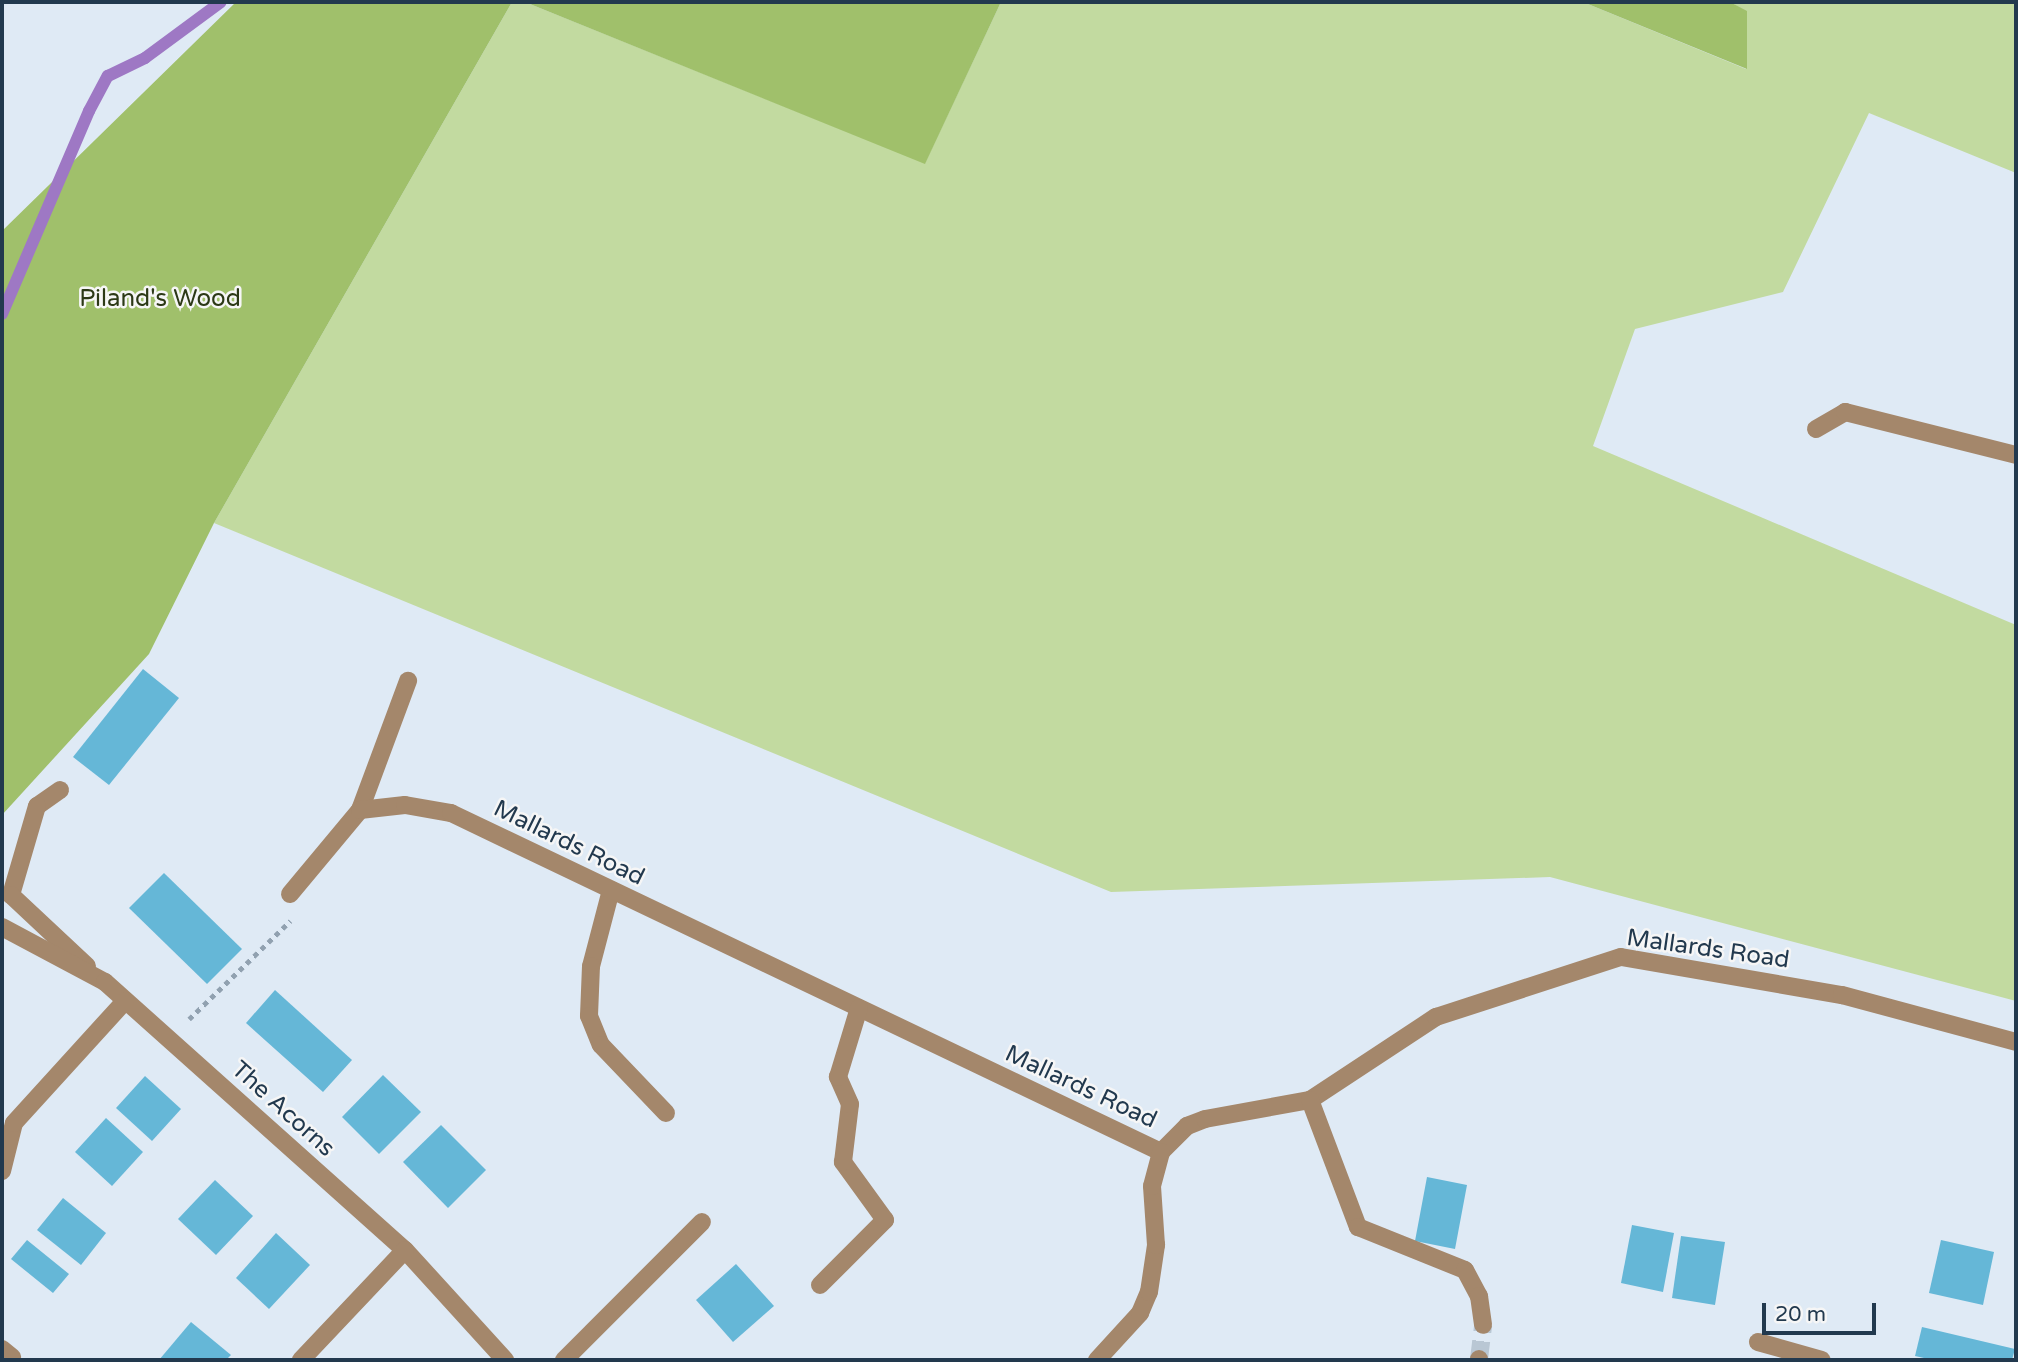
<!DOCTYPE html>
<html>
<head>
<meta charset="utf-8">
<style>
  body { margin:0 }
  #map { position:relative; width:2018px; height:1362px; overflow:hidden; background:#dfeaf5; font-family:"Varela Round",sans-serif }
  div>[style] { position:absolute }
  .green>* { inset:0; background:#c2daa0 }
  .forest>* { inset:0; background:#a0c06b }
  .stream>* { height:12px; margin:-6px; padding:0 6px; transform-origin:6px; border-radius:6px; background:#9e78c4 }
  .building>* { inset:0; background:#65b7d7 }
  .minor-tunnel>* { height:18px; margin-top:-9px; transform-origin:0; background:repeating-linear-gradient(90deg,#b9c7d4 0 18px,transparent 0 27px) }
  .path>* { height:4.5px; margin-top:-2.25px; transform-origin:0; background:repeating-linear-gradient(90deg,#91a1b0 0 5px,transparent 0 10px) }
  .minor>* { height:18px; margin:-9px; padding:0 9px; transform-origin:9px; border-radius:9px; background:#a4876b }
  span { translate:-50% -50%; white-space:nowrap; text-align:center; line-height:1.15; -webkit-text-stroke:5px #f6f6f6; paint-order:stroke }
  .park-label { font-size:24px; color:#2c3916 }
  .street-label { font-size:24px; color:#22394e }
  .frame { position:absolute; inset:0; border:4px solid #22394e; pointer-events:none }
  .scale { position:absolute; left:1762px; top:1303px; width:114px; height:32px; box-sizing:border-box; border:4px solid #22394e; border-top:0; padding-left:9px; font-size:21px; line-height:24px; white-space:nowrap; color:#22394e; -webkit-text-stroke:5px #f6f6f6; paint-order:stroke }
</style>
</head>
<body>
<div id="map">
  <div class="green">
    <div style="clip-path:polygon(512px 2px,525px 2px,925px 163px,1001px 2px,1583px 2px,1746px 69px,1747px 12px,1730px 2px,2016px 2px,2016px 173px,1869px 113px,1783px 292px,1635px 329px,1593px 446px,2016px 625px,2016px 1001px,1550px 877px,1111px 892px,214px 523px)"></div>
  </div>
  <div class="forest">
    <div style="clip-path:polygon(236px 2px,512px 2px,214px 523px,149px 654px,2px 815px,2px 231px)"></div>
    <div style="clip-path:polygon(525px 2px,1001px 2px,925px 164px)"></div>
    <div style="clip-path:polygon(1583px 2px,1730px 2px,1747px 11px,1747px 69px)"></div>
  </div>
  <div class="stream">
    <div style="left:2px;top:314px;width:221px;rotate:-66.8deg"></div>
    <div style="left:89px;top:111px;width:40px;rotate:-62deg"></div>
    <div style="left:108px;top:76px;width:41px;rotate:-25.9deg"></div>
    <div style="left:145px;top:58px;width:94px;rotate:-36.4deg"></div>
  </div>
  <div class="building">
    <div style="clip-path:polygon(143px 669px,179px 698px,109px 785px,73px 757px)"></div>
    <div style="clip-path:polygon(164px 873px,242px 949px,207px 984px,129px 908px)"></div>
    <div style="clip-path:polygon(275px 990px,352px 1060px,323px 1092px,246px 1023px)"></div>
    <div style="clip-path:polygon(383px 1075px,421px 1112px,379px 1154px,342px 1117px)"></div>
    <div style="clip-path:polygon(145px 1076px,181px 1109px,152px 1141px,116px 1108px)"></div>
    <div style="clip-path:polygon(106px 1118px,143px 1152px,112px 1186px,75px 1152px)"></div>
    <div style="clip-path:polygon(441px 1125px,486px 1170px,448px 1208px,403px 1162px)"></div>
    <div style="clip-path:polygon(1427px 1177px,1467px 1185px,1455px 1249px,1415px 1241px)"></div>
    <div style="clip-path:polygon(215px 1180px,253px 1216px,216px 1255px,178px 1219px)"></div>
    <div style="clip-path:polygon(63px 1198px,106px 1233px,81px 1265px,37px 1230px)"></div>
    <div style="clip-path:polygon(1632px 1225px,1674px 1233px,1663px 1292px,1621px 1283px)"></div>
    <div style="clip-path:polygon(276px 1233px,310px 1265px,269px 1309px,236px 1278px)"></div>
    <div style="clip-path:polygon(1681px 1236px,1725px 1242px,1715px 1305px,1672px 1298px)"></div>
    <div style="clip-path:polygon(27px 1240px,69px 1274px,53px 1293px,11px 1259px)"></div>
    <div style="clip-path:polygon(1941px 1240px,1994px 1252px,1983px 1305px,1929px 1293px)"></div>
    <div style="clip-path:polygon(736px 1264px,774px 1306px,733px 1342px,696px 1300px)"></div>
    <div style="clip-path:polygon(191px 1322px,231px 1355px,226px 1360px,159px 1360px)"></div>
    <div style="clip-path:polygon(1922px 1327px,2015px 1349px,2012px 1360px,1933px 1360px,1915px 1356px)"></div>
  </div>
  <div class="minor-tunnel">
    <div style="left:1479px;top:1359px;width:34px;rotate:-83deg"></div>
  </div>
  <div class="path">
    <div style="left:189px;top:1019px;width:141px;rotate:-44.1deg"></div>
  </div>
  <div class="minor">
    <div style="left:1816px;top:429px;width:34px;rotate:-30deg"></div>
    <div style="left:1845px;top:412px;width:176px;rotate:14.1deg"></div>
    <div style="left:60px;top:790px;width:28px;rotate:145deg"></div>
    <div style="left:37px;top:806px;width:93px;rotate:106.3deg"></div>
    <div style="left:11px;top:895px;width:104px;rotate:43.1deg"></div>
    <div style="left:360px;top:810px;width:138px;rotate:-69.6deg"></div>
    <div style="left:611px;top:890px;width:79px;rotate:104.7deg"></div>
    <div style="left:591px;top:966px;width:50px;rotate:92.3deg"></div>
    <div style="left:589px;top:1016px;width:31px;rotate:68deg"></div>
    <div style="left:601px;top:1045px;width:94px;rotate:46.3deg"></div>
    <div style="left:290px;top:894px;width:109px;rotate:-50.2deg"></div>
    <div style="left:360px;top:810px;width:45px;rotate:-6.3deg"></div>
    <div style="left:405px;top:805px;width:47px;rotate:9.9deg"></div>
    <div style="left:451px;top:813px;width:787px;rotate:25.52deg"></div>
    <div style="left:1161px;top:1152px;width:37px;rotate:-45deg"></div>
    <div style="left:1187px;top:1126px;width:19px;rotate:-21deg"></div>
    <div style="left:1205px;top:1119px;width:107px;rotate:-10.3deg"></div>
    <div style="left:1310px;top:1100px;width:151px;rotate:-33.4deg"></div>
    <div style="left:1436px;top:1017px;width:194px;rotate:-18deg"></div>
    <div style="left:1621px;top:957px;width:224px;rotate:9.8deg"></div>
    <div style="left:1842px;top:995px;width:180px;rotate:15.1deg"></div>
    <div style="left:2px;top:927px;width:117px;rotate:28.1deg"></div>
    <div style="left:105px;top:982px;width:402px;rotate:41.8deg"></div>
    <div style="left:405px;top:1250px;width:149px;rotate:47.7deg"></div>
    <div style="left:1310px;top:1100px;width:136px;rotate:69.3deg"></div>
    <div style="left:1358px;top:1227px;width:115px;rotate:21.9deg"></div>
    <div style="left:1465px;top:1270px;width:30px;rotate:62deg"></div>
    <div style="left:1479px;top:1296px;width:29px;rotate:82deg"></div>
    <div style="left:2px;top:1171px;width:49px;rotate:-76deg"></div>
    <div style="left:14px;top:1123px;width:165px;rotate:-47.7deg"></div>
    <div style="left:820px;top:1285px;width:92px;rotate:-45deg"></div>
    <div style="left:885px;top:1220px;width:72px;rotate:-125.9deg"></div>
    <div style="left:843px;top:1162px;width:58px;rotate:-83.1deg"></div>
    <div style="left:850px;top:1104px;width:30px;rotate:-114deg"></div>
    <div style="left:838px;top:1077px;width:72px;rotate:-73.1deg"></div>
    <div style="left:1758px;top:1342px;width:66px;rotate:15.7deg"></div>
    <div style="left:2px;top:1349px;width:13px;rotate:39deg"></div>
    <div style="left:301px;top:1360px;width:151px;rotate:-46.6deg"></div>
    <div style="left:564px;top:1360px;width:195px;rotate:-45deg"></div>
    <div style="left:1097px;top:1360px;width:64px;rotate:-47.5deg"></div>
    <div style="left:1140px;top:1313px;width:23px;rotate:-67deg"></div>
    <div style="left:1149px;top:1292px;width:48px;rotate:-81.5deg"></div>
    <div style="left:1156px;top:1245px;width:59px;rotate:-93.9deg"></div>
    <div style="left:1152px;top:1186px;width:35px;rotate:-75deg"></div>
    <div style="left:1479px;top:1360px;width:1px;rotate:-90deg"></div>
  </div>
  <div class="park-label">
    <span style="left:160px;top:299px">Piland's Wood</span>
  </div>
  <div class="street-label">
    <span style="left:569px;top:843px;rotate:26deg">Mallards Road</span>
    <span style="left:1708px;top:949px;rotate:8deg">Mallards Road</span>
    <span style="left:1081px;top:1087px;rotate:25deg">Mallards Road</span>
    <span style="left:283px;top:1109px;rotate:42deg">The Acorns</span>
  </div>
  <div class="frame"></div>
  <div class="scale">20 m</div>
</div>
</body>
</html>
